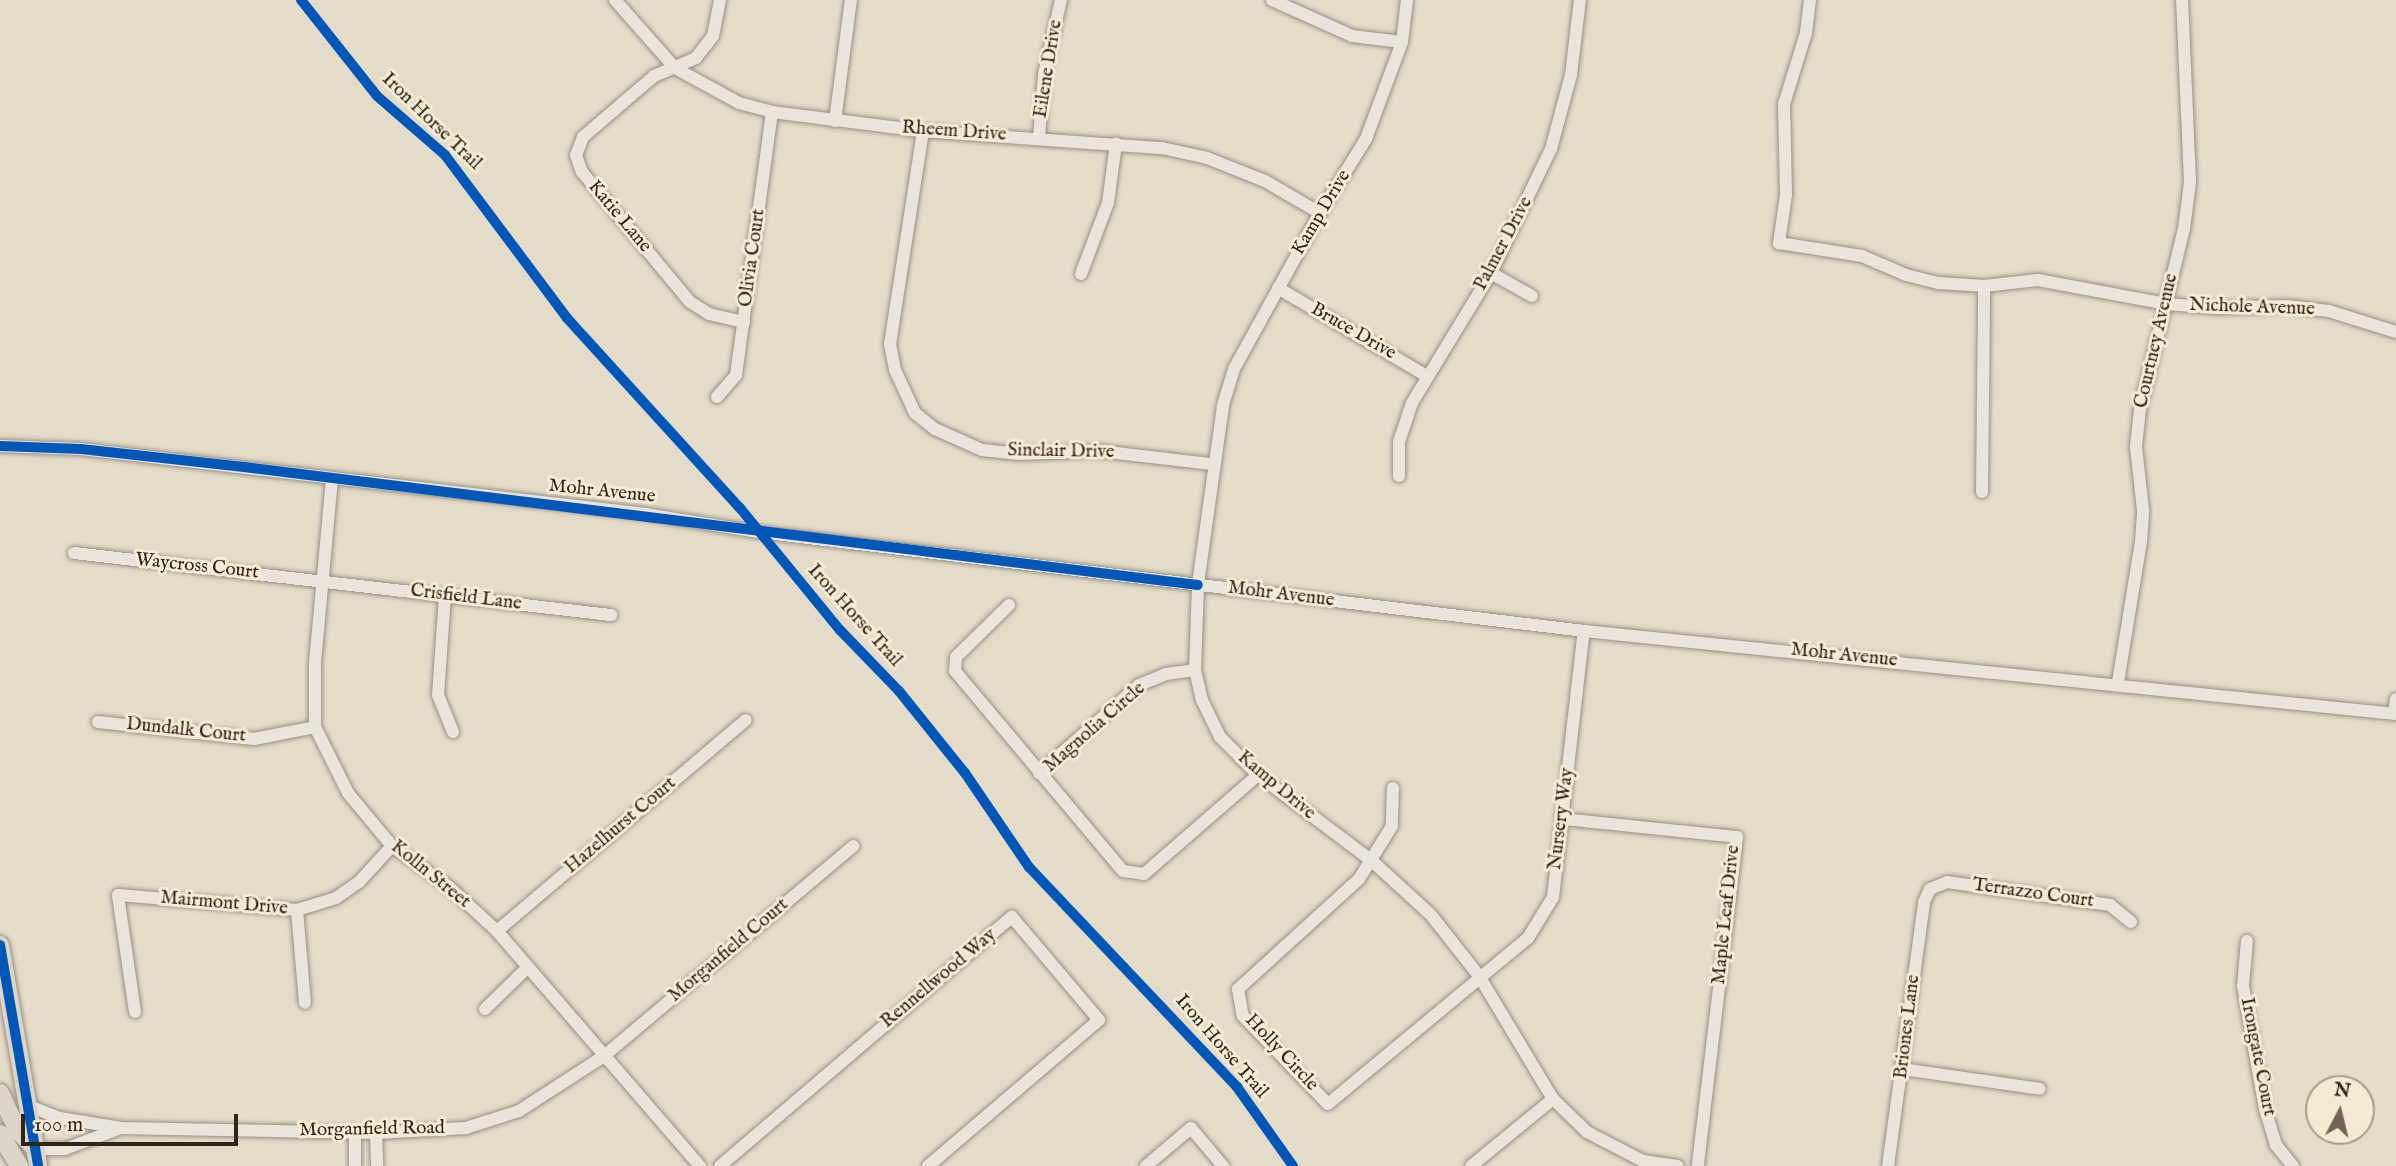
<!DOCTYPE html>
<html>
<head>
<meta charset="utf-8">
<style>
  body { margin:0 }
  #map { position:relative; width:2396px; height:1166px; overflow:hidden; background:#e4dcc8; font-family:"IM FELL English",serif }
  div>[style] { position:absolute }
  .roads { filter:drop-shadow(0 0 2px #979184) drop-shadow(0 0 2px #979184) }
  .street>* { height:12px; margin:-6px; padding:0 6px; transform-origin:6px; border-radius:6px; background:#e9e5dc }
  .primary>* { height:18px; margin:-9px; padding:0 9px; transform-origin:9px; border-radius:9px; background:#ddd5c6 }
  .cycleway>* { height:10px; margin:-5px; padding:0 5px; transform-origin:5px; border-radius:5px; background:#0057b8 }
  span { translate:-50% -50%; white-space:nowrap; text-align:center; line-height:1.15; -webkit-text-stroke:6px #f5ebd4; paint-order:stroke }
  .street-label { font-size:19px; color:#33241a }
  .north { position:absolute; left:2305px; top:1075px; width:70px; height:70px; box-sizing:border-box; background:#f5ebd4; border:2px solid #a79b8a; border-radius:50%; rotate:7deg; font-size:19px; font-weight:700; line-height:28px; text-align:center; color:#33241a }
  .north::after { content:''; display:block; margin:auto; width:24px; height:32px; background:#716457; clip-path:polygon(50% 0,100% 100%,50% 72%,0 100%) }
  .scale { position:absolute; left:21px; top:1114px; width:217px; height:32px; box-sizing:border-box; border:4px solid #33241a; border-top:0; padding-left:9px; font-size:21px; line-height:24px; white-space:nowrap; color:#33241a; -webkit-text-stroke:5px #f5ebd4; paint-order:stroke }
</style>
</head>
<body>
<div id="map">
  <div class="roads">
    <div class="street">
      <div style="left:615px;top:0;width:91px;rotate:48.6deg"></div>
      <div style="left:675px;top:68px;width:73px;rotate:28.7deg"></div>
      <div style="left:739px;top:103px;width:34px;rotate:15deg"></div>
      <div style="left:772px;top:112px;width:152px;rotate:7.2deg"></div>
      <div style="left:923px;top:131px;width:240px;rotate:4.1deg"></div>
      <div style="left:1162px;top:148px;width:46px;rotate:12.5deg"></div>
      <div style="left:1207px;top:158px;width:62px;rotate:21.6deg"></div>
      <div style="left:1265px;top:181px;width:64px;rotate:30.2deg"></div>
      <div style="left:720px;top:0;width:37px;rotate:101deg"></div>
      <div style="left:713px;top:36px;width:28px;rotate:128deg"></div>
      <div style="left:696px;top:58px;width:46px;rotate:156.8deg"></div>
      <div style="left:654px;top:76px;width:94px;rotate:139.3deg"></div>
      <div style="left:583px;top:137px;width:19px;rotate:111deg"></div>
      <div style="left:576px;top:155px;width:18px;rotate:71deg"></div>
      <div style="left:582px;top:172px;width:169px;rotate:50.3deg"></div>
      <div style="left:690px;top:302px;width:22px;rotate:32deg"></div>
      <div style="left:709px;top:314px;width:36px;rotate:13deg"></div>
      <div style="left:1272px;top:0;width:88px;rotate:24.2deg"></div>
      <div style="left:1352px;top:36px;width:50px;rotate:6.8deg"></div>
      <div style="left:1407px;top:0;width:42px;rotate:96.8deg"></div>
      <div style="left:1402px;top:42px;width:103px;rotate:110.4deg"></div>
      <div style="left:1366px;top:139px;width:87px;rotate:121.9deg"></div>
      <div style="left:1320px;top:213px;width:178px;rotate:118.9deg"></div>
      <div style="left:1234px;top:369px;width:39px;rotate:107deg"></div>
      <div style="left:1223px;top:406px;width:181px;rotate:98deg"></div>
      <div style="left:1198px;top:585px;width:85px;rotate:92deg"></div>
      <div style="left:1195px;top:670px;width:31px;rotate:77deg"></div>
      <div style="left:1202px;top:700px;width:41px;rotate:64.1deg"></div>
      <div style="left:1220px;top:737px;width:54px;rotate:45deg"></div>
      <div style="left:1258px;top:775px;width:141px;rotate:37deg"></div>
      <div style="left:1371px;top:860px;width:81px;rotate:42.5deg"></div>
      <div style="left:1431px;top:915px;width:78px;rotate:51.8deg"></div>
      <div style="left:1479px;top:976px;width:144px;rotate:59deg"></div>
      <div style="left:1553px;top:1099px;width:47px;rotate:44.1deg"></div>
      <div style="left:1587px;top:1132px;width:63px;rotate:27.4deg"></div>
      <div style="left:1643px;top:1161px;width:35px;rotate:8deg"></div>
      <div style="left:1810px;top:0;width:33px;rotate:97deg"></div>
      <div style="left:1806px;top:33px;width:74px;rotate:107.2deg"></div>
      <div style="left:1784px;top:104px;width:91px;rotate:88.7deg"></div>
      <div style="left:1786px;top:195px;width:49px;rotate:98.3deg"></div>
      <div style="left:1779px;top:243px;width:84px;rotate:8.9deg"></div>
      <div style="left:1862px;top:256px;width:48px;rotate:23.4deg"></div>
      <div style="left:1906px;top:275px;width:34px;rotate:14deg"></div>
      <div style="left:1939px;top:283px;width:45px;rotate:3.8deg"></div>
      <div style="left:1984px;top:286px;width:54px;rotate:-6.3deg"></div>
      <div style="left:2038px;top:280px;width:130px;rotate:10.6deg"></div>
      <div style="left:2166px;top:304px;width:53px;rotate:4.3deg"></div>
      <div style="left:2219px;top:308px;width:68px;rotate:-1.7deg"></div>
      <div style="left:2287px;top:306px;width:42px;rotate:6.8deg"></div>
      <div style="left:2329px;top:311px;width:70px;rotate:17.4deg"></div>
      <div style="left:835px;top:121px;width:122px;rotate:-82.5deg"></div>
      <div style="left:923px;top:131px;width:216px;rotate:98.8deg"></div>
      <div style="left:890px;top:344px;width:26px;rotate:79deg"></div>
      <div style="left:895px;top:370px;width:47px;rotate:65.1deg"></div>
      <div style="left:915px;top:413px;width:26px;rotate:39deg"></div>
      <div style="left:935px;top:429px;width:51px;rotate:24.1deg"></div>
      <div style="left:982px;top:450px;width:36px;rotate:6deg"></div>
      <div style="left:1018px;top:454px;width:81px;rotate:-2.1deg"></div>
      <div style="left:1099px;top:451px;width:114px;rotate:6.6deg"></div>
      <div style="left:1039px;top:137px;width:63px;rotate:-85.5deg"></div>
      <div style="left:1044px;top:74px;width:76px;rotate:-77.1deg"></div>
      <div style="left:1491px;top:273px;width:47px;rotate:29.3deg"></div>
      <div style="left:1081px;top:274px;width:76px;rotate:-69.2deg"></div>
      <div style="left:1108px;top:203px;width:60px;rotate:-82.3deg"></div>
      <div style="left:1278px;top:288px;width:173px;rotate:30.6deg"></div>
      <div style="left:717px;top:397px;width:29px;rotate:-49deg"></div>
      <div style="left:736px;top:375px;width:265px;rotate:-82.2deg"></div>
      <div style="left:0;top:446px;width:81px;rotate:2.1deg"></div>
      <div style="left:81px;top:449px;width:569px;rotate:6.56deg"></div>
      <div style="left:646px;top:514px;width:113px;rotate:9.1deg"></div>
      <div style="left:758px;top:532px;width:832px;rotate:6.83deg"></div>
      <div style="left:1584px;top:631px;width:816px;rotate:5.84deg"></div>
      <div style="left:1399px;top:476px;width:34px;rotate:-90deg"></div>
      <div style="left:1399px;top:442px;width:41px;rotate:-71.6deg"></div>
      <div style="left:1412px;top:403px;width:152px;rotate:-58.7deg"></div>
      <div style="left:1491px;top:273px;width:138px;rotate:-64.2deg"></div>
      <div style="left:1551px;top:149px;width:77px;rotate:-74.9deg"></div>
      <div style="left:1571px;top:75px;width:76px;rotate:-83.2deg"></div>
      <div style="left:332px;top:479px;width:183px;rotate:95.3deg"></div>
      <div style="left:315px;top:661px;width:66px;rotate:90deg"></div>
      <div style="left:315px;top:727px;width:74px;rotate:63.4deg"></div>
      <div style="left:348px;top:793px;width:69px;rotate:50.3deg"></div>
      <div style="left:392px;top:846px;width:70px;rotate:35.7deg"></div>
      <div style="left:449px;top:887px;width:65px;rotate:42.5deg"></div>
      <div style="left:497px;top:931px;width:311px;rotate:49.2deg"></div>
      <div style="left:1982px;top:492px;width:206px;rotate:-89.4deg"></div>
      <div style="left:74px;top:553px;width:541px;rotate:6.59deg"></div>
      <div style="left:445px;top:595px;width:100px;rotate:94deg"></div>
      <div style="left:438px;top:695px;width:40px;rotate:68deg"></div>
      <div style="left:1009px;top:605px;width:74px;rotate:135.5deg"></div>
      <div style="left:956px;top:657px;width:14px;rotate:94deg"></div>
      <div style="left:955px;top:671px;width:261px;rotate:50deg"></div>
      <div style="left:1123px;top:871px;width:21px;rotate:8deg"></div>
      <div style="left:1144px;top:874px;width:151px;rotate:-41deg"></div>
      <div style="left:2118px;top:682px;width:142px;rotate:-80.7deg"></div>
      <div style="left:2141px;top:542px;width:32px;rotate:-86deg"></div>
      <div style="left:2143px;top:510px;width:63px;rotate:-96.3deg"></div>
      <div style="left:2136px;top:447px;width:38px;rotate:-84deg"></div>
      <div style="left:2140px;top:409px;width:185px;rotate:-76.3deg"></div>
      <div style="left:2184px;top:229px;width:47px;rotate:-82.7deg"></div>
      <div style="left:2190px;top:182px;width:182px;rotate:-92.5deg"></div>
      <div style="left:2394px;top:713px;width:14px;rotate:-82deg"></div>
      <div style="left:98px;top:722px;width:157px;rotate:6.2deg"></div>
      <div style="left:254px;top:739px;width:62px;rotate:-11.1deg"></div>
      <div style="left:1039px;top:773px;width:133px;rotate:-41.3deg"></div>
      <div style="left:1139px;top:685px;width:29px;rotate:-22deg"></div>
      <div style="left:1166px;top:674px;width:29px;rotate:-8deg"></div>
      <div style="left:1393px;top:788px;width:38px;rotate:92deg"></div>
      <div style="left:1392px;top:826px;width:62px;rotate:121.9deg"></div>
      <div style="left:1359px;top:879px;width:164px;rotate:137.7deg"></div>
      <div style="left:1238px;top:989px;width:27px;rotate:80deg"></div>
      <div style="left:1243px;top:1016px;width:122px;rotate:46deg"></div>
      <div style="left:1328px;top:1104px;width:260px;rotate:-39.7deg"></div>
      <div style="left:1528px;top:938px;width:48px;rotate:-58.6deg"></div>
      <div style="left:1553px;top:897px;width:268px;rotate:-83.4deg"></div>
      <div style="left:1563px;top:819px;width:175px;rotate:5.9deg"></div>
      <div style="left:1737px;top:837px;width:331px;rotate:96.8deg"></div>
      <div style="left:297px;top:910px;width:93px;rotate:85.1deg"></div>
      <div style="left:497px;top:931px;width:326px;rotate:-40.3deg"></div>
      <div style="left:2247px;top:941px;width:45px;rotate:95.1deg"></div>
      <div style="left:2243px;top:986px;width:125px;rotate:79.9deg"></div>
      <div style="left:2265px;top:1109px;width:38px;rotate:73deg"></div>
      <div style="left:2276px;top:1145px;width:27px;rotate:51deg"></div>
      <div style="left:485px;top:1009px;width:59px;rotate:-44.3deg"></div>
      <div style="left:135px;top:1012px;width:118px;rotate:-98.3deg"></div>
      <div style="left:118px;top:895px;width:180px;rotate:4.8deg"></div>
      <div style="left:297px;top:910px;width:41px;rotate:-17.1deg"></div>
      <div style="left:336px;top:898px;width:28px;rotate:-35deg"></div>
      <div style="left:359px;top:882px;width:49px;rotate:-47.5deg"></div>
      <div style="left:1902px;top:1069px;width:139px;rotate:8.2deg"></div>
      <div style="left:27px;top:1105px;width:35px;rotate:22deg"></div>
      <div style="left:60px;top:1118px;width:62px;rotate:9.3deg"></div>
      <div style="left:121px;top:1128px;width:255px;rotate:1.1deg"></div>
      <div style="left:376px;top:1133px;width:90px;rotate:-3.2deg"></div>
      <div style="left:466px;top:1128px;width:56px;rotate:-17.8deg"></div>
      <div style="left:519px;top:1111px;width:101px;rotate:-32.9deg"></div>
      <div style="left:604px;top:1056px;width:326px;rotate:-40.1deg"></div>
      <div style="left:376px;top:1133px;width:33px;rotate:88deg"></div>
      <div style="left:36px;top:1149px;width:29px"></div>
      <div style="left:65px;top:1149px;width:60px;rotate:-20.6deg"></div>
      <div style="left:355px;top:1166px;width:33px;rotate:-90deg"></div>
      <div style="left:720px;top:1166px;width:384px;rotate:-40.5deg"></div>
      <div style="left:1012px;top:917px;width:135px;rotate:49.8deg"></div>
      <div style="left:1099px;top:1020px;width:225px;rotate:139.5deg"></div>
      <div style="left:1146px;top:1166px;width:59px;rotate:-40.2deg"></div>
      <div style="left:1191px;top:1128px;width:50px;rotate:49.9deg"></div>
      <div style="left:1471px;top:1166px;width:106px;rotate:-39.3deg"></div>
      <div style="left:1888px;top:1166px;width:266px;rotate:-82.2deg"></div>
      <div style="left:1924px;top:902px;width:14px;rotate:-65deg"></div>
      <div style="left:1930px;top:889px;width:18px;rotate:-22deg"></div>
      <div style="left:1947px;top:882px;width:165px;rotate:8deg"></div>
      <div style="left:2110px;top:905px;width:27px;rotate:39deg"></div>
    </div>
    <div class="primary">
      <div style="left:0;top:945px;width:224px;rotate:80.2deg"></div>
      <div style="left:0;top:1093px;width:42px;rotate:64.7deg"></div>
      <div style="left:18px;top:1131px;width:25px;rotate:45deg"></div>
      <div style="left:0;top:1134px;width:37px;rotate:59deg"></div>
    </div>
  </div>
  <div class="cycleway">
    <div style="left:301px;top:0;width:122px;rotate:51.6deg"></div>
    <div style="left:377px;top:96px;width:90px;rotate:40.9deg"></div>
    <div style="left:445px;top:155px;width:204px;rotate:53.2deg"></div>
    <div style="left:567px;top:318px;width:257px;rotate:47.7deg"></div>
    <div style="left:740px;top:508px;width:158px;rotate:50.7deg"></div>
    <div style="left:840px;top:630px;width:85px;rotate:46deg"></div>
    <div style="left:899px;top:691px;width:105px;rotate:51.2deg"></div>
    <div style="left:965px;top:773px;width:114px;rotate:55.8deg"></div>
    <div style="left:1029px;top:867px;width:303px;rotate:46.6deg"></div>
    <div style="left:1237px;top:1087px;width:97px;rotate:54.7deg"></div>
    <div style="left:0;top:446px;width:81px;rotate:2.1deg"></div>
    <div style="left:81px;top:449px;width:164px;rotate:6.3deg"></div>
    <div style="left:244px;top:467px;width:961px;rotate:7.05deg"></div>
    <div style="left:0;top:945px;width:224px;rotate:80.2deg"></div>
  </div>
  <div class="street-label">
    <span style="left:1049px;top:69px;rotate:-81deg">Eilene Drive</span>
    <span style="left:431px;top:122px;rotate:44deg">Iron Horse Trail</span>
    <span style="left:954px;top:132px;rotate:4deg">Rheem Drive</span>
    <span style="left:1322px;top:213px;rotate:-59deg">Kamp Drive</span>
    <span style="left:619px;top:217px;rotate:50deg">Katie Lane</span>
    <span style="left:1504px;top:244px;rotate:-62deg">Palmer Drive</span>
    <span style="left:753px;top:258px;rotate:-82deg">Olivia Court</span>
    <span style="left:2252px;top:308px;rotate:2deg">Nichole Avenue</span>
    <span style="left:1353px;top:332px;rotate:30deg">Bruce Drive</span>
    <span style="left:2157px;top:341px;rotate:-77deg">Courtney Avenue</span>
    <span style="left:1061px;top:452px;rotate:1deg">Sinclair Drive</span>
    <span style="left:602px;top:492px;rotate:6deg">Mohr Avenue</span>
    <span style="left:197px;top:567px;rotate:6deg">Waycross Court</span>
    <span style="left:1281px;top:595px;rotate:7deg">Mohr Avenue</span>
    <span style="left:466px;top:598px;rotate:7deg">Crisfield Lane</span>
    <span style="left:854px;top:616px;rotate:48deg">Iron Horse Trail</span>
    <span style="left:1844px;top:656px;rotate:6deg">Mohr Avenue</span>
    <span style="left:1095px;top:728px;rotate:-41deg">Magnolia Circle</span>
    <span style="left:186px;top:731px;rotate:6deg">Dundalk Court</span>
    <span style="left:1276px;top:786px;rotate:40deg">Kamp Drive</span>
    <span style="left:1562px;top:819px;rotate:-83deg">Nursery Way</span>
    <span style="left:621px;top:826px;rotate:-40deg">Hazelhurst Court</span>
    <span style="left:430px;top:875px;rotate:39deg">Kolln Street</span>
    <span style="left:2033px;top:894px;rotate:8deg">Terrazzo Court</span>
    <span style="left:224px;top:904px;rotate:5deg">Mairmont Drive</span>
    <span style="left:1727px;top:915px;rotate:-84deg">Maple Leaf Drive</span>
    <span style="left:729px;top:951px;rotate:-40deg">Morganfield Court</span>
    <span style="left:939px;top:979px;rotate:-40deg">Rennellwood Way</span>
    <span style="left:1908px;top:1027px;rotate:-83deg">Briones Lane</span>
    <span style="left:1221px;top:1047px;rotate:49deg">Iron Horse Trail</span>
    <span style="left:1281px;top:1053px;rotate:47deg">Holly Circle</span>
    <span style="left:2257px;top:1057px;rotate:79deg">Irongate Court</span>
    <span style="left:372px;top:1130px;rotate:-1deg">Morganfield Road</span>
  </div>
  <div class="north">N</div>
  <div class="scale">100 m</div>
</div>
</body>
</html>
